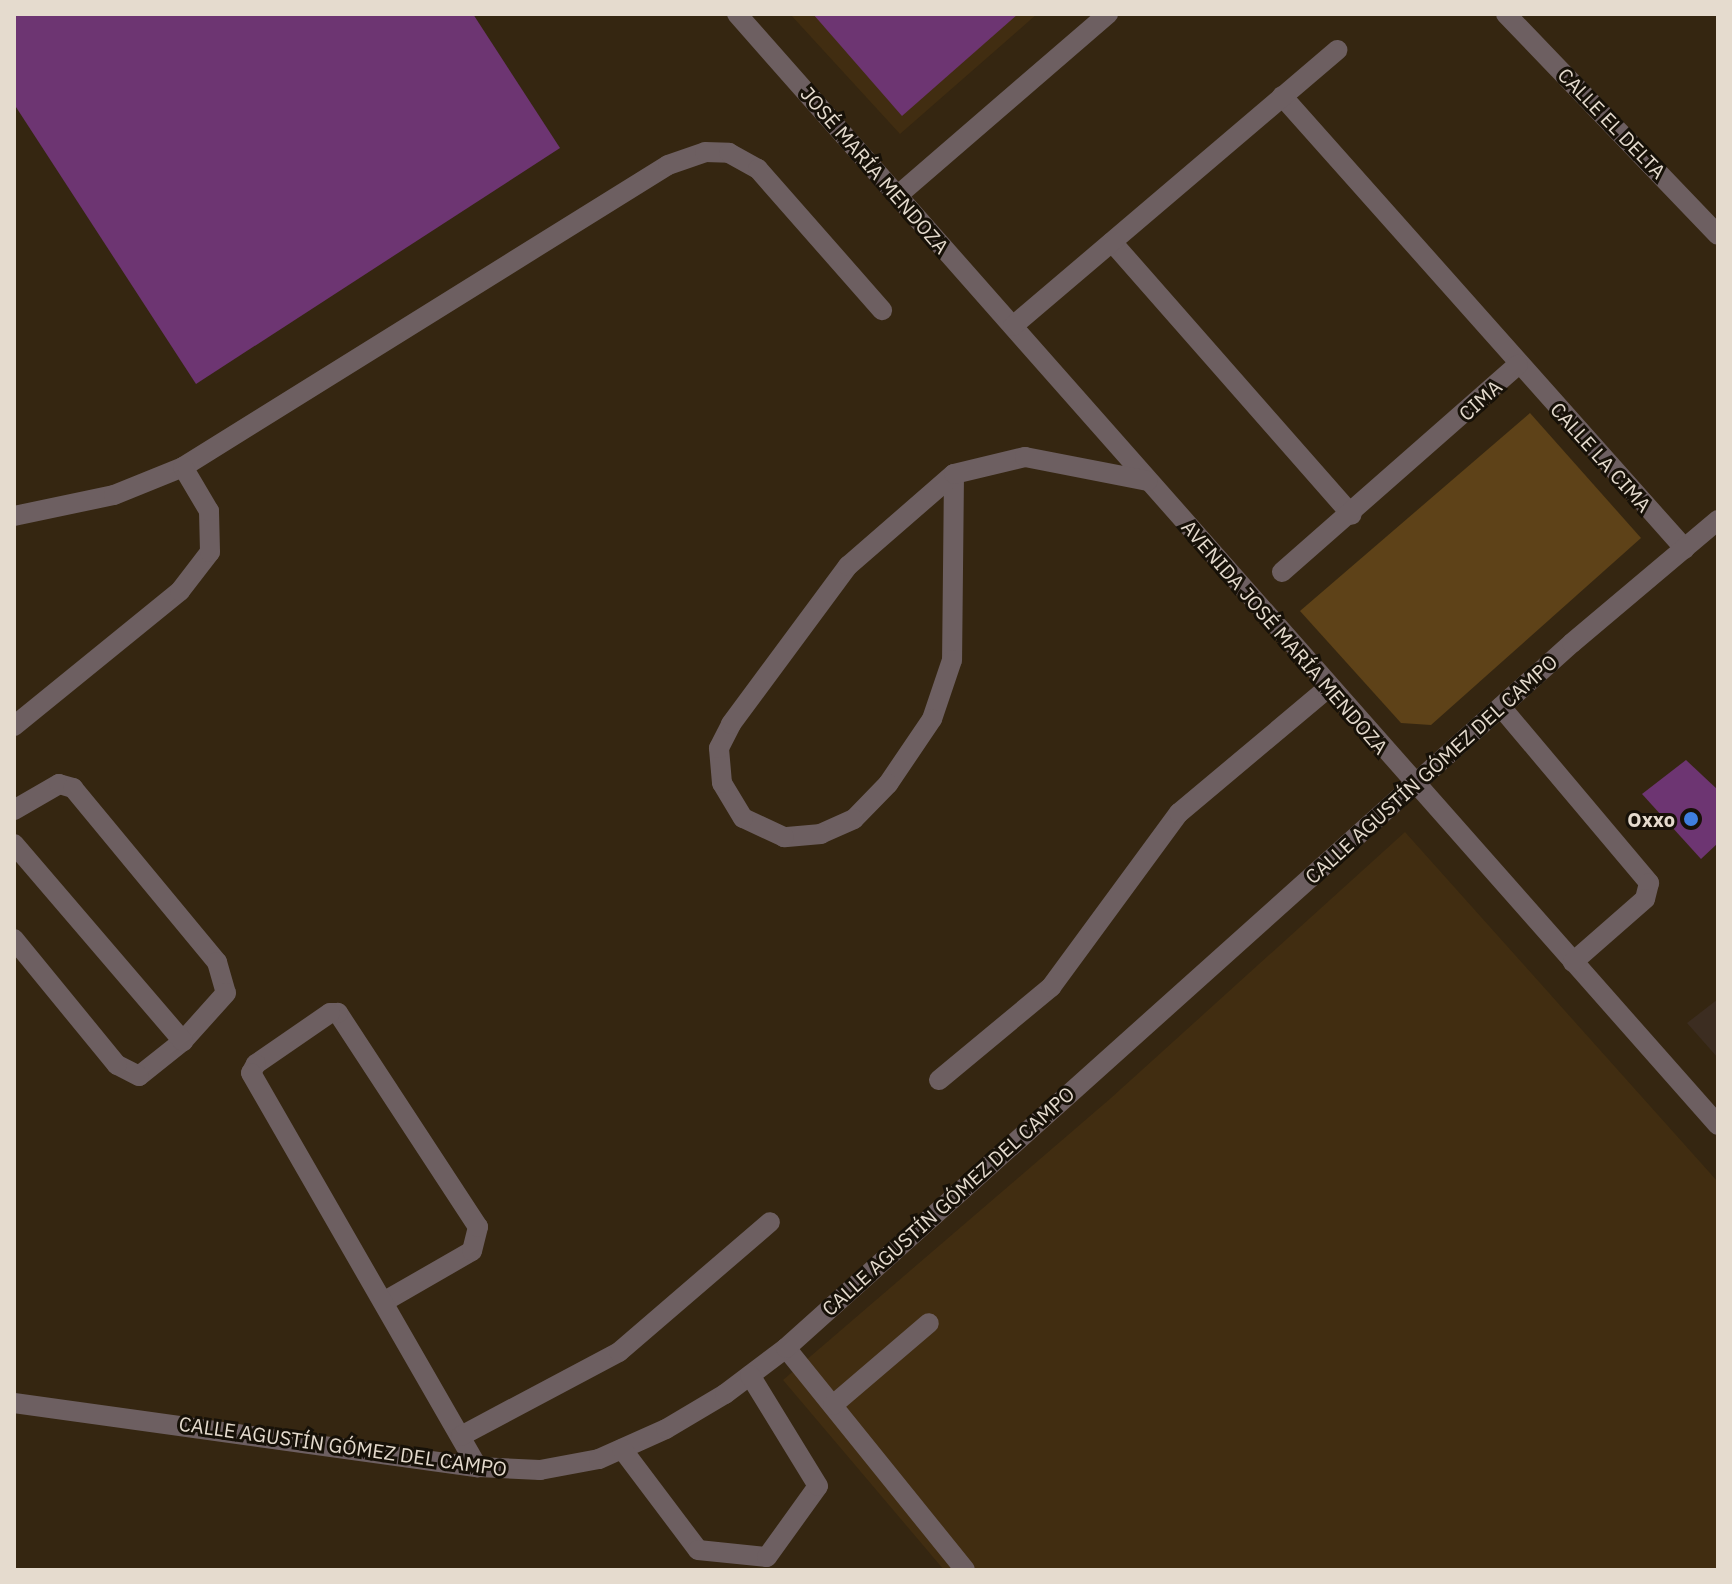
<!DOCTYPE html>
<html>
<head>
<meta charset="utf-8">
<style>
  body { margin:0 }
  #map { position:relative; width:1732px; height:1584px; overflow:hidden; background:#352611; font-family:"IBM Plex Sans",sans-serif }
  div>[style] { position:absolute }
  .built>* { inset:0; background:#412d11 }
  .education>* { inset:0; background:#3c2d21 }
  .green>* { inset:0; background:#5e4218 }
  .building>* { inset:0; background:#6d3572 }
  .minor>* { height:20px; margin:-10px; padding:0 10px; transform-origin:10px; border-radius:10px; background:#6d5f61 }
  .dots>* { width:22px; height:22px; translate:-50% -50%; box-sizing:border-box; border:4px solid #171108; border-radius:50% }
  span { translate:-50% -50%; white-space:nowrap; text-align:center; line-height:1.15; -webkit-text-stroke:6px #171108; paint-order:stroke }
  .street-label { font-size:20px; color:#e5dbce }
  .poi-label { font-size:20px; color:#e5dbce; font-weight:700 }
  .right { translate:-100% -50%; text-align:right }
  .frame { position:absolute; inset:0; border:16px solid #e5dbce; pointer-events:none }
</style>
</head>
<body>
<div id="map">
  <div class="built">
    <div style="clip-path:polygon(790px 14px,1037px 14px,900px 134px)"></div>
    <div style="clip-path:polygon(1405px 832px,1718px 1182px,1718px 1570px,944px 1570px,783px 1380px,1111px 1098px)"></div>
  </div>
  <div class="education">
    <div style="clip-path:polygon(1718px 999px,1718px 1058px,1687px 1023px)"></div>
  </div>
  <div class="green">
    <div style="clip-path:polygon(1530px 413px,1641px 538px,1431px 725px,1401px 723px,1300px 611px)"></div>
  </div>
  <div class="building">
    <div style="clip-path:polygon(14px 14px,473px 14px,560px 148px,196px 384px,14px 104px)"></div>
    <div style="clip-path:polygon(813px 14px,1018px 14px,902px 116px)"></div>
    <div style="clip-path:polygon(1686px 760px,1718px 790px,1718px 843px,1701px 859px,1642px 794px)"></div>
  </div>
  <div class="minor">
    <div style="left:737px;top:14px;width:1482px;rotate:48.56deg"></div>
    <div style="left:1506px;top:14px;width:306px;rotate:46.2deg"></div>
    <div style="left:1282px;top:96px;width:606px;rotate:48.34deg"></div>
    <div style="left:897px;top:196px;width:279px;rotate:-40.8deg"></div>
    <div style="left:1112px;top:242px;width:363px;rotate:48.7deg"></div>
    <div style="left:1013px;top:326px;width:426px;rotate:-40.4deg"></div>
    <div style="left:954px;top:474px;width:186px;rotate:90.6deg"></div>
    <div style="left:952px;top:660px;width:62px;rotate:108.7deg"></div>
    <div style="left:932px;top:719px;width:78px;rotate:124.1deg"></div>
    <div style="left:888px;top:784px;width:49px;rotate:134.2deg"></div>
    <div style="left:854px;top:819px;width:36px;rotate:156deg"></div>
    <div style="left:821px;top:834px;width:37px;rotate:175deg"></div>
    <div style="left:784px;top:837px;width:45px;rotate:-155.1deg"></div>
    <div style="left:743px;top:818px;width:41px;rotate:-121deg"></div>
    <div style="left:722px;top:783px;width:35px;rotate:-95deg"></div>
    <div style="left:719px;top:748px;width:27px;rotate:-63deg"></div>
    <div style="left:731px;top:724px;width:197px;rotate:-53.5deg"></div>
    <div style="left:848px;top:566px;width:140px;rotate:-41deg"></div>
    <div style="left:954px;top:474px;width:73px;rotate:-13.5deg"></div>
    <div style="left:1025px;top:457px;width:125px;rotate:11deg"></div>
    <div style="left:14px;top:516px;width:102px;rotate:-11.9deg"></div>
    <div style="left:114px;top:495px;width:74px;rotate:-22.1deg"></div>
    <div style="left:183px;top:467px;width:571px;rotate:-31.91deg"></div>
    <div style="left:668px;top:165px;width:39px;rotate:-19deg"></div>
    <div style="left:705px;top:152px;width:24px;rotate:2deg"></div>
    <div style="left:729px;top:153px;width:33px;rotate:29deg"></div>
    <div style="left:758px;top:169px;width:188px;rotate:48.7deg"></div>
    <div style="left:1282px;top:572px;width:314px;rotate:-41.3deg"></div>
    <div style="left:1501px;top:707px;width:230px;rotate:49.9deg"></div>
    <div style="left:1649px;top:883px;width:16px;rotate:104deg"></div>
    <div style="left:1645px;top:899px;width:96px;rotate:138.8deg"></div>
    <div style="left:14px;top:726px;width:214px;rotate:-39.1deg"></div>
    <div style="left:180px;top:591px;width:49px;rotate:-52.4deg"></div>
    <div style="left:210px;top:552px;width:41px;rotate:-91.4deg"></div>
    <div style="left:209px;top:511px;width:51px;rotate:-120.6deg"></div>
    <div style="left:14px;top:810px;width:52px;rotate:-30deg"></div>
    <div style="left:59px;top:784px;width:15px;rotate:16deg"></div>
    <div style="left:73px;top:788px;width:226px;rotate:50.4deg"></div>
    <div style="left:217px;top:962px;width:32px;rotate:74deg"></div>
    <div style="left:226px;top:993px;width:64px;rotate:131.9deg"></div>
    <div style="left:183px;top:1041px;width:56px;rotate:141.5deg"></div>
    <div style="left:139px;top:1076px;width:25px;rotate:-153deg"></div>
    <div style="left:117px;top:1065px;width:163px;rotate:-129.3deg"></div>
    <div style="left:14px;top:844px;width:260px;rotate:49.4deg"></div>
    <div style="left:939px;top:1080px;width:146px;rotate:-39.7deg"></div>
    <div style="left:1051px;top:987px;width:216px;rotate:-53.7deg"></div>
    <div style="left:1179px;top:813px;width:196px;rotate:-40deg"></div>
    <div style="left:385px;top:1301px;width:100px;rotate:-29.9deg"></div>
    <div style="left:472px;top:1251px;width:25px;rotate:-76deg"></div>
    <div style="left:478px;top:1227px;width:256px;rotate:-123.2deg"></div>
    <div style="left:338px;top:1013px;width:8px;rotate:180deg"></div>
    <div style="left:330px;top:1013px;width:90px;rotate:145.4deg"></div>
    <div style="left:256px;top:1064px;width:10px;rotate:119deg"></div>
    <div style="left:251px;top:1073px;width:455px;rotate:60.1deg"></div>
    <div style="left:786px;top:1348px;width:285px;rotate:51.1deg"></div>
    <div style="left:14px;top:1403px;width:468px;rotate:7.9deg"></div>
    <div style="left:478px;top:1467px;width:62px;rotate:2.8deg"></div>
    <div style="left:540px;top:1470px;width:60px;rotate:-10.6deg"></div>
    <div style="left:599px;top:1459px;width:73px;rotate:-24.1deg"></div>
    <div style="left:666px;top:1429px;width:69px;rotate:-30.7deg"></div>
    <div style="left:725px;top:1394px;width:76px;rotate:-37deg"></div>
    <div style="left:786px;top:1348px;width:1056px;rotate:-41.89deg"></div>
    <div style="left:1572px;top:643px;width:191px;rotate:-40.1deg"></div>
    <div style="left:833px;top:1405px;width:126px;rotate:-40.5deg"></div>
    <div style="left:461px;top:1436px;width:179px;rotate:-28deg"></div>
    <div style="left:619px;top:1352px;width:199px;rotate:-40.7deg"></div>
    <div style="left:622px;top:1449px;width:126px;rotate:53deg"></div>
    <div style="left:698px;top:1550px;width:69px;rotate:5.8deg"></div>
    <div style="left:767px;top:1557px;width:87px;rotate:-54.3deg"></div>
    <div style="left:818px;top:1486px;width:130px;rotate:-121.5deg"></div>
  </div>
  <div class="dots">
    <div style="left:1691px;top:819px;background:#3f7fe0"></div>
  </div>
  <div class="street-label">
    <span style="left:1612px;top:123px;rotate:46deg">CALLE EL DELTA</span>
    <span style="left:875px;top:170px;rotate:49deg">JOSÉ MARÍA MENDOZA</span>
    <span style="left:1480px;top:400px;rotate:-42deg">CIMA</span>
    <span style="left:1601px;top:457px;rotate:48deg">CALLE LA CIMA</span>
    <span style="left:1285px;top:637px;rotate:49deg">AVENIDA JOSÉ MARÍA MENDOZA</span>
    <span style="left:1431px;top:769px;rotate:-42deg">CALLE AGUSTÍN GÓMEZ DEL CAMPO</span>
    <span style="left:948px;top:1201px;rotate:-42deg">CALLE AGUSTÍN GÓMEZ DEL CAMPO</span>
    <span style="left:343px;top:1446px;rotate:8deg">CALLE AGUSTÍN GÓMEZ DEL CAMPO</span>
  </div>
  <div class="poi-label">
    <span class="right" style="left:1675px;top:819px">Oxxo</span>
  </div>
  <div class="frame"></div>
</div>
</body>
</html>
